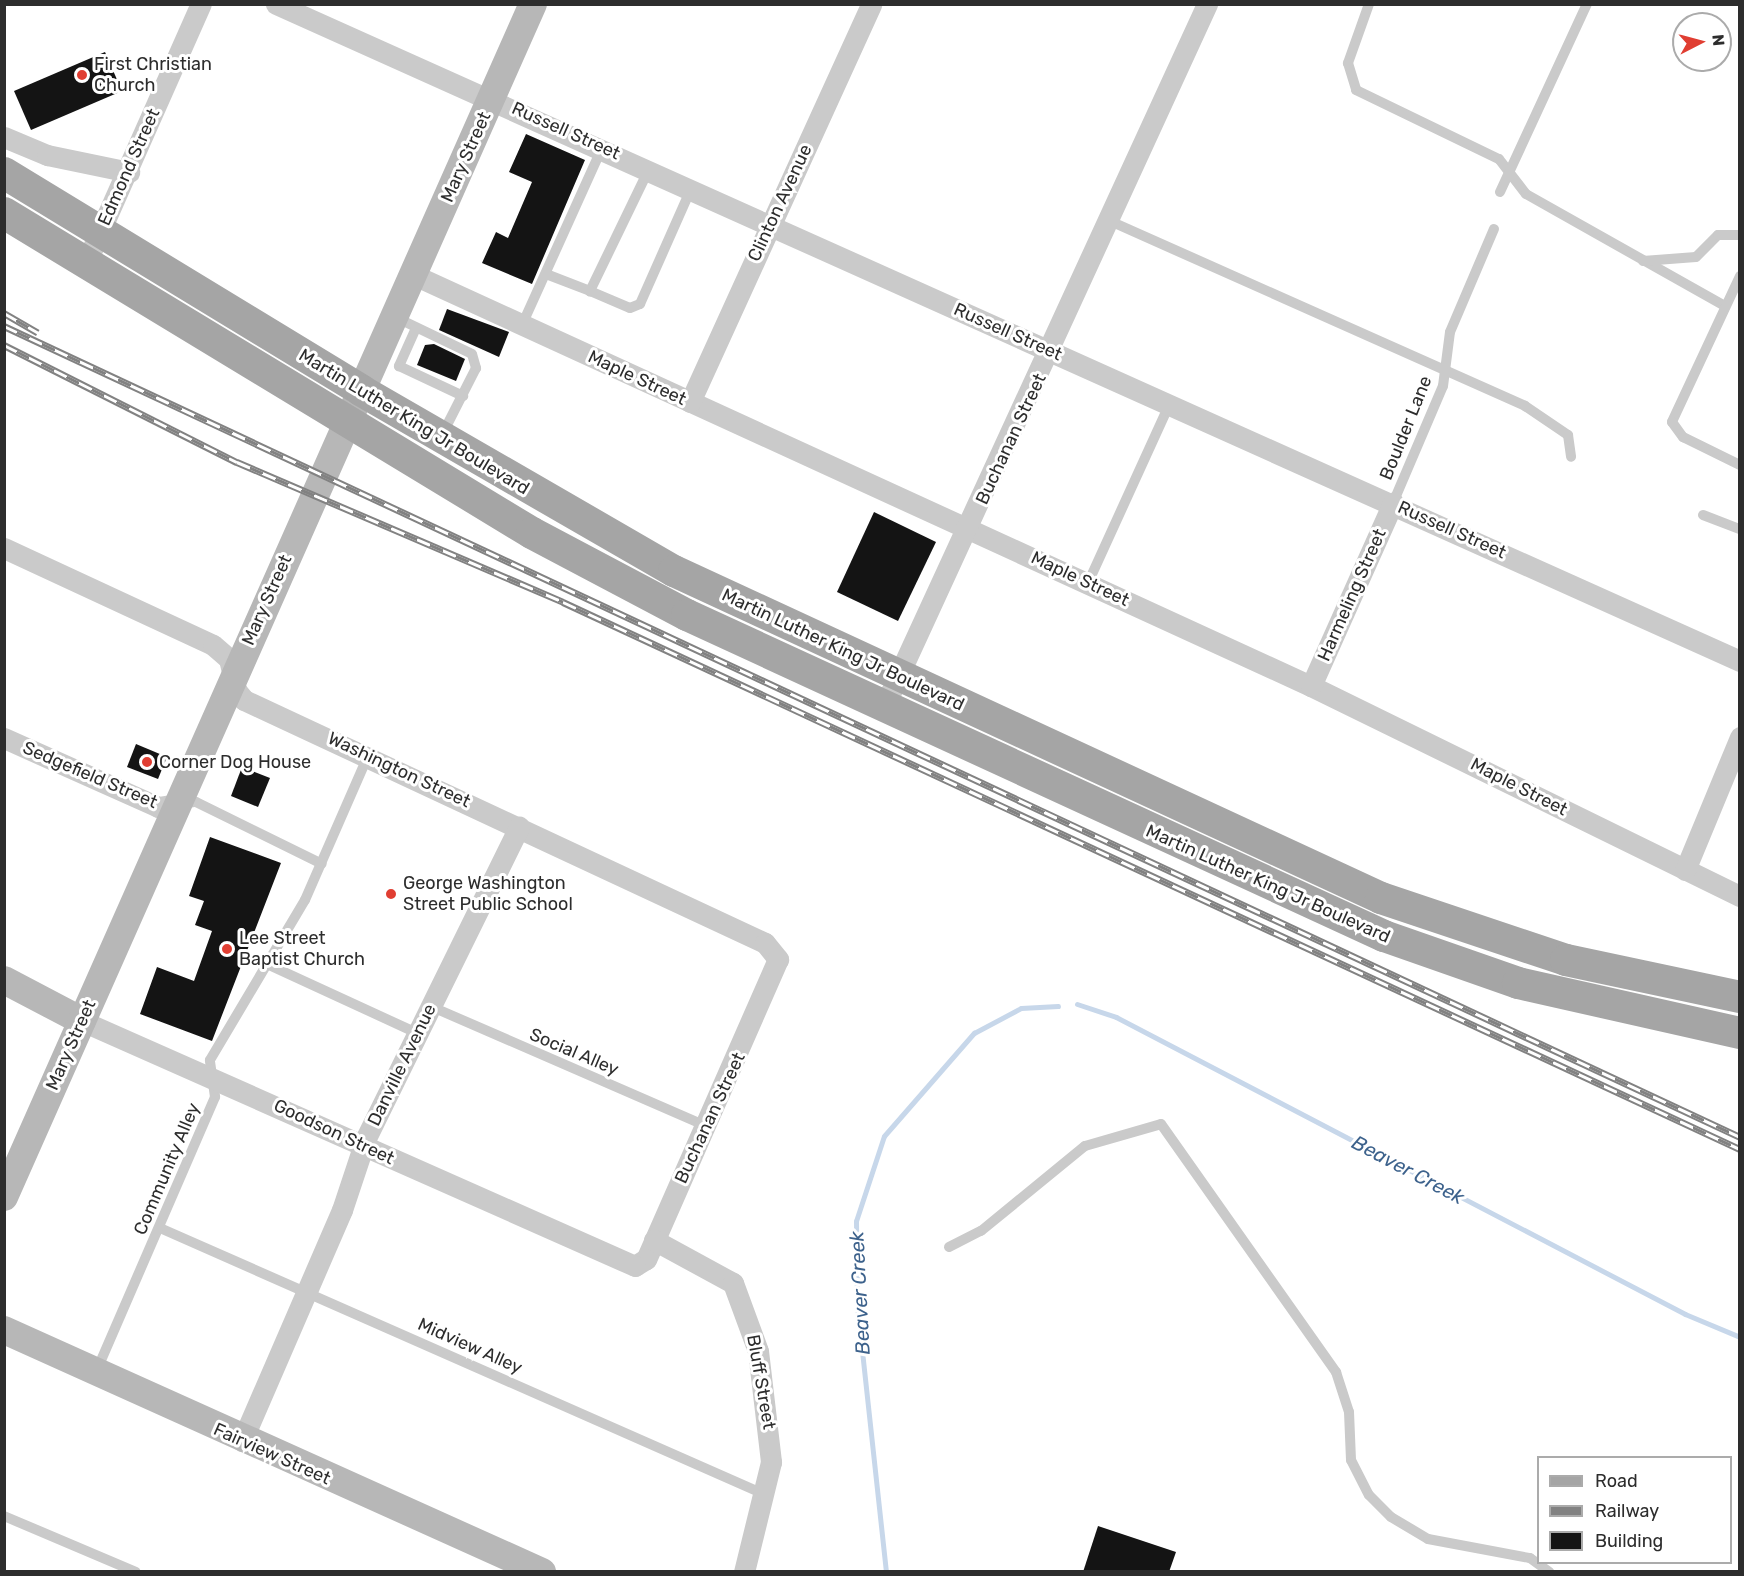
<!DOCTYPE html>
<html>
<head>
<meta charset="utf-8">
<style>
  body { margin:0 }
  #map { position:relative; width:1744px; height:1576px; overflow:hidden; background:#fff; font-family:Rubik,sans-serif }
  div>[style] { position:absolute }
  .stream>* { height:5px; margin:-2.5px; padding:0 2.5px; transform-origin:2.5px; border-radius:2.5px; background:#c7d7ea }
  .building>* { inset:0; background:#141414 }
  .service>* { height:10px; margin:-5px; padding:0 5px; transform-origin:5px; border-radius:5px; background:#cacaca }
  .minor>* { height:21px; margin:-10.5px; padding:0 10.5px; transform-origin:10.5px; border-radius:10.5px; background:#cacaca }
  .secondary>* { height:28px; margin:-14px; padding:0 14px; transform-origin:14px; border-radius:14px; background:#b7b7b7 }
  .primary>* { height:32px; margin:-16px; padding:0 16px; transform-origin:16px; border-radius:16px; background:#a5a5a5 }
  .rail>* { height:7px; margin-top:-3.5px; transform-origin:0; background:repeating-linear-gradient(90deg,#fff 0 14px,#828282 0 28px); box-sizing:border-box; border-block:2px solid #828282 }
  .dots>* { width:16px; height:16px; translate:-50% -50%; box-sizing:border-box; border:3px solid #fff; border-radius:50% }
  span { translate:-50% -50%; white-space:nowrap; text-align:center; line-height:1.15; -webkit-text-stroke:6px #fff; paint-order:stroke }
  .poi-label { font-size:18px; color:#2d2d2d }
  .left { translate:0 -50%; text-align:left }
  .street-label { font-size:18px; color:#2d2d2d }
  .water-label { font-size:20px; color:#3d628c; font-style:italic }
  .frame { position:absolute; inset:0; border:6px solid #2d2d2d; pointer-events:none }
  .legend { position:absolute; left:1537px; top:1456px; width:195px; height:108px; box-sizing:border-box; background:#fff; border:2px solid #ababab; margin:0; padding:8px 10px; list-style:none; font-size:18px; color:#2d2d2d }
  .legend li { display:flex; align-items:center; gap:12px; height:30px }
  .legend b { width:30px; border:2px solid #ababab }
  .north { position:absolute; left:1672px; top:12px; width:60px; height:60px; box-sizing:border-box; background:#fff; border:2px solid #ababab; border-radius:50%; rotate:84deg; font-size:16px; font-weight:700; line-height:24px; text-align:center; color:#2d2d2d }
  .north::after { content:''; display:block; margin:auto; width:21px; height:27px; background:#e03e32; clip-path:polygon(50% 0,100% 100%,50% 72%,0 100%) }
</style>
</head>
<body>
<div id="map">
  <div class="stream">
    <div style="left:1077px;top:1004px;width:41px;rotate:18.4deg"></div>
    <div style="left:1116px;top:1017px;width:642px;rotate:27.56deg"></div>
    <div style="left:1685px;top:1314px;width:60px;rotate:22.7deg"></div>
    <div style="left:886px;top:1572px;width:271px;rotate:-96.2deg"></div>
    <div style="left:857px;top:1303px;width:82px;rotate:-90.7deg"></div>
    <div style="left:856px;top:1221px;width:89px;rotate:-71.8deg"></div>
    <div style="left:884px;top:1136px;width:137px;rotate:-48.9deg"></div>
    <div style="left:974px;top:1033px;width:53px;rotate:-28deg"></div>
    <div style="left:1021px;top:1008px;width:37px;rotate:-3deg"></div>
  </div>
  <div class="building">
    <div style="clip-path:polygon(105px 52px,122px 91px,31px 130px,14px 91px)"></div>
    <div style="clip-path:polygon(526px 134px,585px 160px,532px 284px,482px 263px,496px 232px,508px 238px,532px 182px,509px 172px)"></div>
    <div style="clip-path:polygon(447px 309px,509px 332px,499px 357px,439px 330px)"></div>
    <div style="clip-path:polygon(434px 344px,465px 359px,456px 381px,417px 365px,425px 345px)"></div>
    <div style="clip-path:polygon(874px 512px,936px 542px,898px 621px,837px 592px)"></div>
    <div style="clip-path:polygon(136px 744px,167px 757px,158px 779px,127px 767px)"></div>
    <div style="clip-path:polygon(242px 767px,270px 778px,258px 807px,231px 796px)"></div>
    <div style="clip-path:polygon(210px 837px,281px 863px,212px 1041px,140px 1014px,157px 967px,194px 981px,212px 931px,195px 925px,204px 901px,189px 896px)"></div>
    <div style="clip-path:polygon(1098px 1526px,1176px 1552px,1169px 1572px,1083px 1572px)"></div>
  </div>
  <div class="service">
    <div style="left:1369px;top:4px;width:63px;rotate:109.6deg"></div>
    <div style="left:1348px;top:63px;width:28px;rotate:73deg"></div>
    <div style="left:1356px;top:90px;width:159px;rotate:25.8deg"></div>
    <div style="left:1499px;top:159px;width:44px;rotate:52.4deg"></div>
    <div style="left:1526px;top:194px;width:226px;rotate:29.4deg"></div>
    <div style="left:649px;top:169px;width:136px;rotate:115.8deg"></div>
    <div style="left:590px;top:291px;width:43px;rotate:23deg"></div>
    <div style="left:630px;top:308px;width:11px;rotate:-22deg"></div>
    <div style="left:640px;top:304px;width:126px;rotate:-66.1deg"></div>
    <div style="left:1500px;top:192px;width:207px;rotate:-65.2deg"></div>
    <div style="left:1110px;top:221px;width:454px;rotate:24deg"></div>
    <div style="left:1525px;top:406px;width:52px;rotate:34deg"></div>
    <div style="left:1568px;top:435px;width:22px;rotate:82deg"></div>
    <div style="left:1643px;top:261px;width:53px;rotate:-4.3deg"></div>
    <div style="left:1696px;top:257px;width:31px;rotate:-45deg"></div>
    <div style="left:1718px;top:235px;width:22px"></div>
    <div style="left:546px;top:274px;width:47px;rotate:21.1deg"></div>
    <div style="left:1740px;top:276px;width:161px;rotate:115deg"></div>
    <div style="left:1672px;top:422px;width:19px;rotate:54deg"></div>
    <div style="left:1683px;top:437px;width:64px;rotate:26.2deg"></div>
    <div style="left:395px;top:317px;width:85px;rotate:25.7deg"></div>
    <div style="left:472px;top:354px;width:15px;rotate:74deg"></div>
    <div style="left:476px;top:368px;width:73px;rotate:116.9deg"></div>
    <div style="left:522px;top:325px;width:194px;rotate:-65.7deg"></div>
    <div style="left:416px;top:328px;width:42px;rotate:114.1deg"></div>
    <div style="left:399px;top:366px;width:71px;rotate:25.1deg"></div>
    <div style="left:1393px;top:503px;width:127px;rotate:-66.9deg"></div>
    <div style="left:1443px;top:386px;width:54px;rotate:-82.6deg"></div>
    <div style="left:1450px;top:332px;width:112px;rotate:-66.9deg"></div>
    <div style="left:1703px;top:515px;width:40px;rotate:21deg"></div>
    <div style="left:1088px;top:583px;width:196px;rotate:-65.5deg"></div>
    <div style="left:181px;top:804px;width:15px;rotate:-8deg"></div>
    <div style="left:196px;top:802px;width:140px;rotate:26.2deg"></div>
    <div style="left:269px;top:965px;width:163px;rotate:24.7deg"></div>
    <div style="left:430px;top:1006px;width:301px;rotate:23.5deg"></div>
    <div style="left:160px;top:1228px;width:662px;rotate:23.78deg"></div>
    <div style="left:949px;top:1247px;width:36px;rotate:-27deg"></div>
    <div style="left:981px;top:1231px;width:134px;rotate:-39.3deg"></div>
    <div style="left:1085px;top:1146px;width:79px;rotate:-16.1deg"></div>
    <div style="left:1161px;top:1124px;width:304px;rotate:54.8deg"></div>
    <div style="left:1336px;top:1372px;width:42px;rotate:72deg"></div>
    <div style="left:1349px;top:1412px;width:48px;rotate:87.6deg"></div>
    <div style="left:1351px;top:1460px;width:39px;rotate:63deg"></div>
    <div style="left:1369px;top:1495px;width:31px;rotate:45deg"></div>
    <div style="left:1391px;top:1517px;width:43px;rotate:30.7deg"></div>
    <div style="left:1428px;top:1539px;width:104px;rotate:10.6deg"></div>
    <div style="left:1530px;top:1558px;width:24px;rotate:36deg"></div>
    <div style="left:96px;top:1372px;width:300px;rotate:-66.6deg"></div>
    <div style="left:215px;top:1097px;width:37px;rotate:-98deg"></div>
    <div style="left:210px;top:1060px;width:186px;rotate:-59.3deg"></div>
    <div style="left:305px;top:900px;width:157px;rotate:-66.4deg"></div>
    <div style="left:4px;top:1516px;width:143px;rotate:23deg"></div>
  </div>
  <div class="minor">
    <div style="left:276px;top:4px;width:1605px;rotate:24.17deg"></div>
    <div style="left:4px;top:137px;width:47px;rotate:22.7deg"></div>
    <div style="left:47px;top:155px;width:84px;rotate:11.7deg"></div>
    <div style="left:86px;top:263px;width:283px;rotate:-66.1deg"></div>
    <div style="left:414px;top:275px;width:987px;rotate:24.62deg"></div>
    <div style="left:1311px;top:686px;width:478px;rotate:26.1deg"></div>
    <div style="left:690px;top:402px;width:437px;rotate:-65.5deg"></div>
    <div style="left:4px;top:548px;width:230px;rotate:24.9deg"></div>
    <div style="left:213px;top:645px;width:21px;rotate:41deg"></div>
    <div style="left:229px;top:659px;width:32px;rotate:77deg"></div>
    <div style="left:236px;top:690px;width:13px;rotate:51deg"></div>
    <div style="left:244px;top:700px;width:575px;rotate:25deg"></div>
    <div style="left:765px;top:943px;width:21px;rotate:51deg"></div>
    <div style="left:778px;top:959px;width:328px;rotate:113.7deg"></div>
    <div style="left:646px;top:1259px;width:13px;rotate:148deg"></div>
    <div style="left:635px;top:1266px;width:605px;rotate:-156.1deg"></div>
    <div style="left:1311px;top:686px;width:201px;rotate:-65.9deg"></div>
    <div style="left:884px;top:707px;width:774px;rotate:-65.32deg"></div>
    <div style="left:4px;top:738px;width:169px;rotate:24.1deg"></div>
    <div style="left:158px;top:807px;width:19px;rotate:-9deg"></div>
    <div style="left:1685px;top:870px;width:144px;rotate:-67.5deg"></div>
    <div style="left:654px;top:1240px;width:90px;rotate:28.6deg"></div>
    <div style="left:733px;top:1283px;width:72px;rotate:69.8deg"></div>
    <div style="left:758px;top:1351px;width:112px;rotate:83.3deg"></div>
    <div style="left:771px;top:1462px;width:113px;rotate:103.8deg"></div>
    <div style="left:242px;top:1441px;width:252px;rotate:-66.6deg"></div>
    <div style="left:342px;top:1210px;width:76px;rotate:-71.6deg"></div>
    <div style="left:366px;top:1138px;width:347px;rotate:-63.8deg"></div>
  </div>
  <div class="secondary">
    <div style="left:4px;top:980px;width:88px;rotate:27.7deg"></div>
    <div style="left:4px;top:1197px;width:1305px;rotate:-66.09deg"></div>
    <div style="left:4px;top:1330px;width:590px;rotate:24.22deg"></div>
  </div>
  <div class="primary">
    <div style="left:4px;top:173px;width:419px;rotate:31.3deg"></div>
    <div style="left:362px;top:391px;width:360px;rotate:30deg"></div>
    <div style="left:674px;top:571px;width:779px;rotate:24.82deg"></div>
    <div style="left:1381px;top:898px;width:195px;rotate:18.5deg"></div>
    <div style="left:1566px;top:960px;width:178px;rotate:12deg"></div>
    <div style="left:4px;top:213px;width:617px;rotate:31.22deg"></div>
    <div style="left:532px;top:533px;width:175px;rotate:27.9deg"></div>
    <div style="left:687px;top:615px;width:767px;rotate:24.73deg"></div>
    <div style="left:1384px;top:936px;width:142px;rotate:19.3deg"></div>
    <div style="left:1518px;top:983px;width:228px;rotate:12.7deg"></div>
  </div>
  <div class="rail">
    <div style="left:4px;top:313px;width:39px;rotate:30deg"></div>
    <div style="left:4px;top:326px;width:1916px;rotate:25.04deg"></div>
    <div style="left:4px;top:345px;width:261px;rotate:26.7deg"></div>
    <div style="left:237px;top:462px;width:355px;rotate:23.2deg"></div>
    <div style="left:563px;top:602px;width:1298px;rotate:24.93deg"></div>
  </div>
  <div class="dots">
    <div style="left:82px;top:75px;background:#e03e32"></div>
    <div style="left:147px;top:762px;background:#e03e32"></div>
    <div style="left:391px;top:894px;background:#e03e32"></div>
    <div style="left:227px;top:949px;background:#e03e32"></div>
  </div>
  <div class="poi-label">
    <span class="left" style="left:94px;top:75px">First Christian<br>Church</span>
    <span class="left" style="left:159px;top:762px">Corner Dog House</span>
    <span class="left" style="left:403px;top:894px">George Washington<br>Street Public School</span>
    <span class="left" style="left:239px;top:949px">Lee Street<br>Baptist Church</span>
  </div>
  <div class="street-label">
    <span style="left:566px;top:131px;rotate:24deg">Russell Street</span>
    <span style="left:466px;top:157px;rotate:-66deg">Mary Street</span>
    <span style="left:129px;top:167px;rotate:-66deg">Edmond Street</span>
    <span style="left:780px;top:203px;rotate:-65deg">Clinton Avenue</span>
    <span style="left:1008px;top:332px;rotate:24deg">Russell Street</span>
    <span style="left:637px;top:378px;rotate:25deg">Maple Street</span>
    <span style="left:414px;top:422px;rotate:31deg">Martin Luther King Jr Boulevard</span>
    <span style="left:1406px;top:428px;rotate:-68deg">Boulder Lane</span>
    <span style="left:1011px;top:439px;rotate:-65deg">Buchanan Street</span>
    <span style="left:1452px;top:530px;rotate:24deg">Russell Street</span>
    <span style="left:1080px;top:579px;rotate:25deg">Maple Street</span>
    <span style="left:1352px;top:595px;rotate:-66deg">Harmeling Street</span>
    <span style="left:267px;top:600px;rotate:-66deg">Mary Street</span>
    <span style="left:843px;top:650px;rotate:25deg">Martin Luther King Jr Boulevard</span>
    <span style="left:399px;top:770px;rotate:25deg">Washington Street</span>
    <span style="left:90px;top:775px;rotate:23deg">Sedgefield Street</span>
    <span style="left:1519px;top:787px;rotate:27deg">Maple Street</span>
    <span style="left:1268px;top:884px;rotate:24deg">Martin Luther King Jr Boulevard</span>
    <span style="left:71px;top:1045px;rotate:-66deg">Mary Street</span>
    <span style="left:574px;top:1052px;rotate:23deg">Social Alley</span>
    <span style="left:402px;top:1065px;rotate:-64deg">Danville Avenue</span>
    <span style="left:710px;top:1118px;rotate:-65deg">Buchanan Street</span>
    <span style="left:334px;top:1132px;rotate:25deg">Goodson Street</span>
    <span style="left:167px;top:1169px;rotate:-67deg">Community Alley</span>
    <span style="left:470px;top:1346px;rotate:24deg">Midview Alley</span>
    <span style="left:761px;top:1382px;rotate:80deg">Bluff Street</span>
    <span style="left:272px;top:1454px;rotate:24deg">Fairview Street</span>
  </div>
  <div class="water-label">
    <span style="left:1408px;top:1170px;rotate:28deg">Beaver Creek</span>
    <span style="left:860px;top:1293px;rotate:-93deg">Beaver Creek</span>
  </div>
  <div class="frame"></div>
  <ul class="legend">
  <li><b style="height:8px;background:#a5a5a5"></b>Road</li>
  <li><b style="height:8px;background:#828282"></b>Railway</li>
  <li><b style="height:16px;background:#141414"></b>Building</li>
  </ul>
  <div class="north">N</div>
</div>
</body>
</html>
